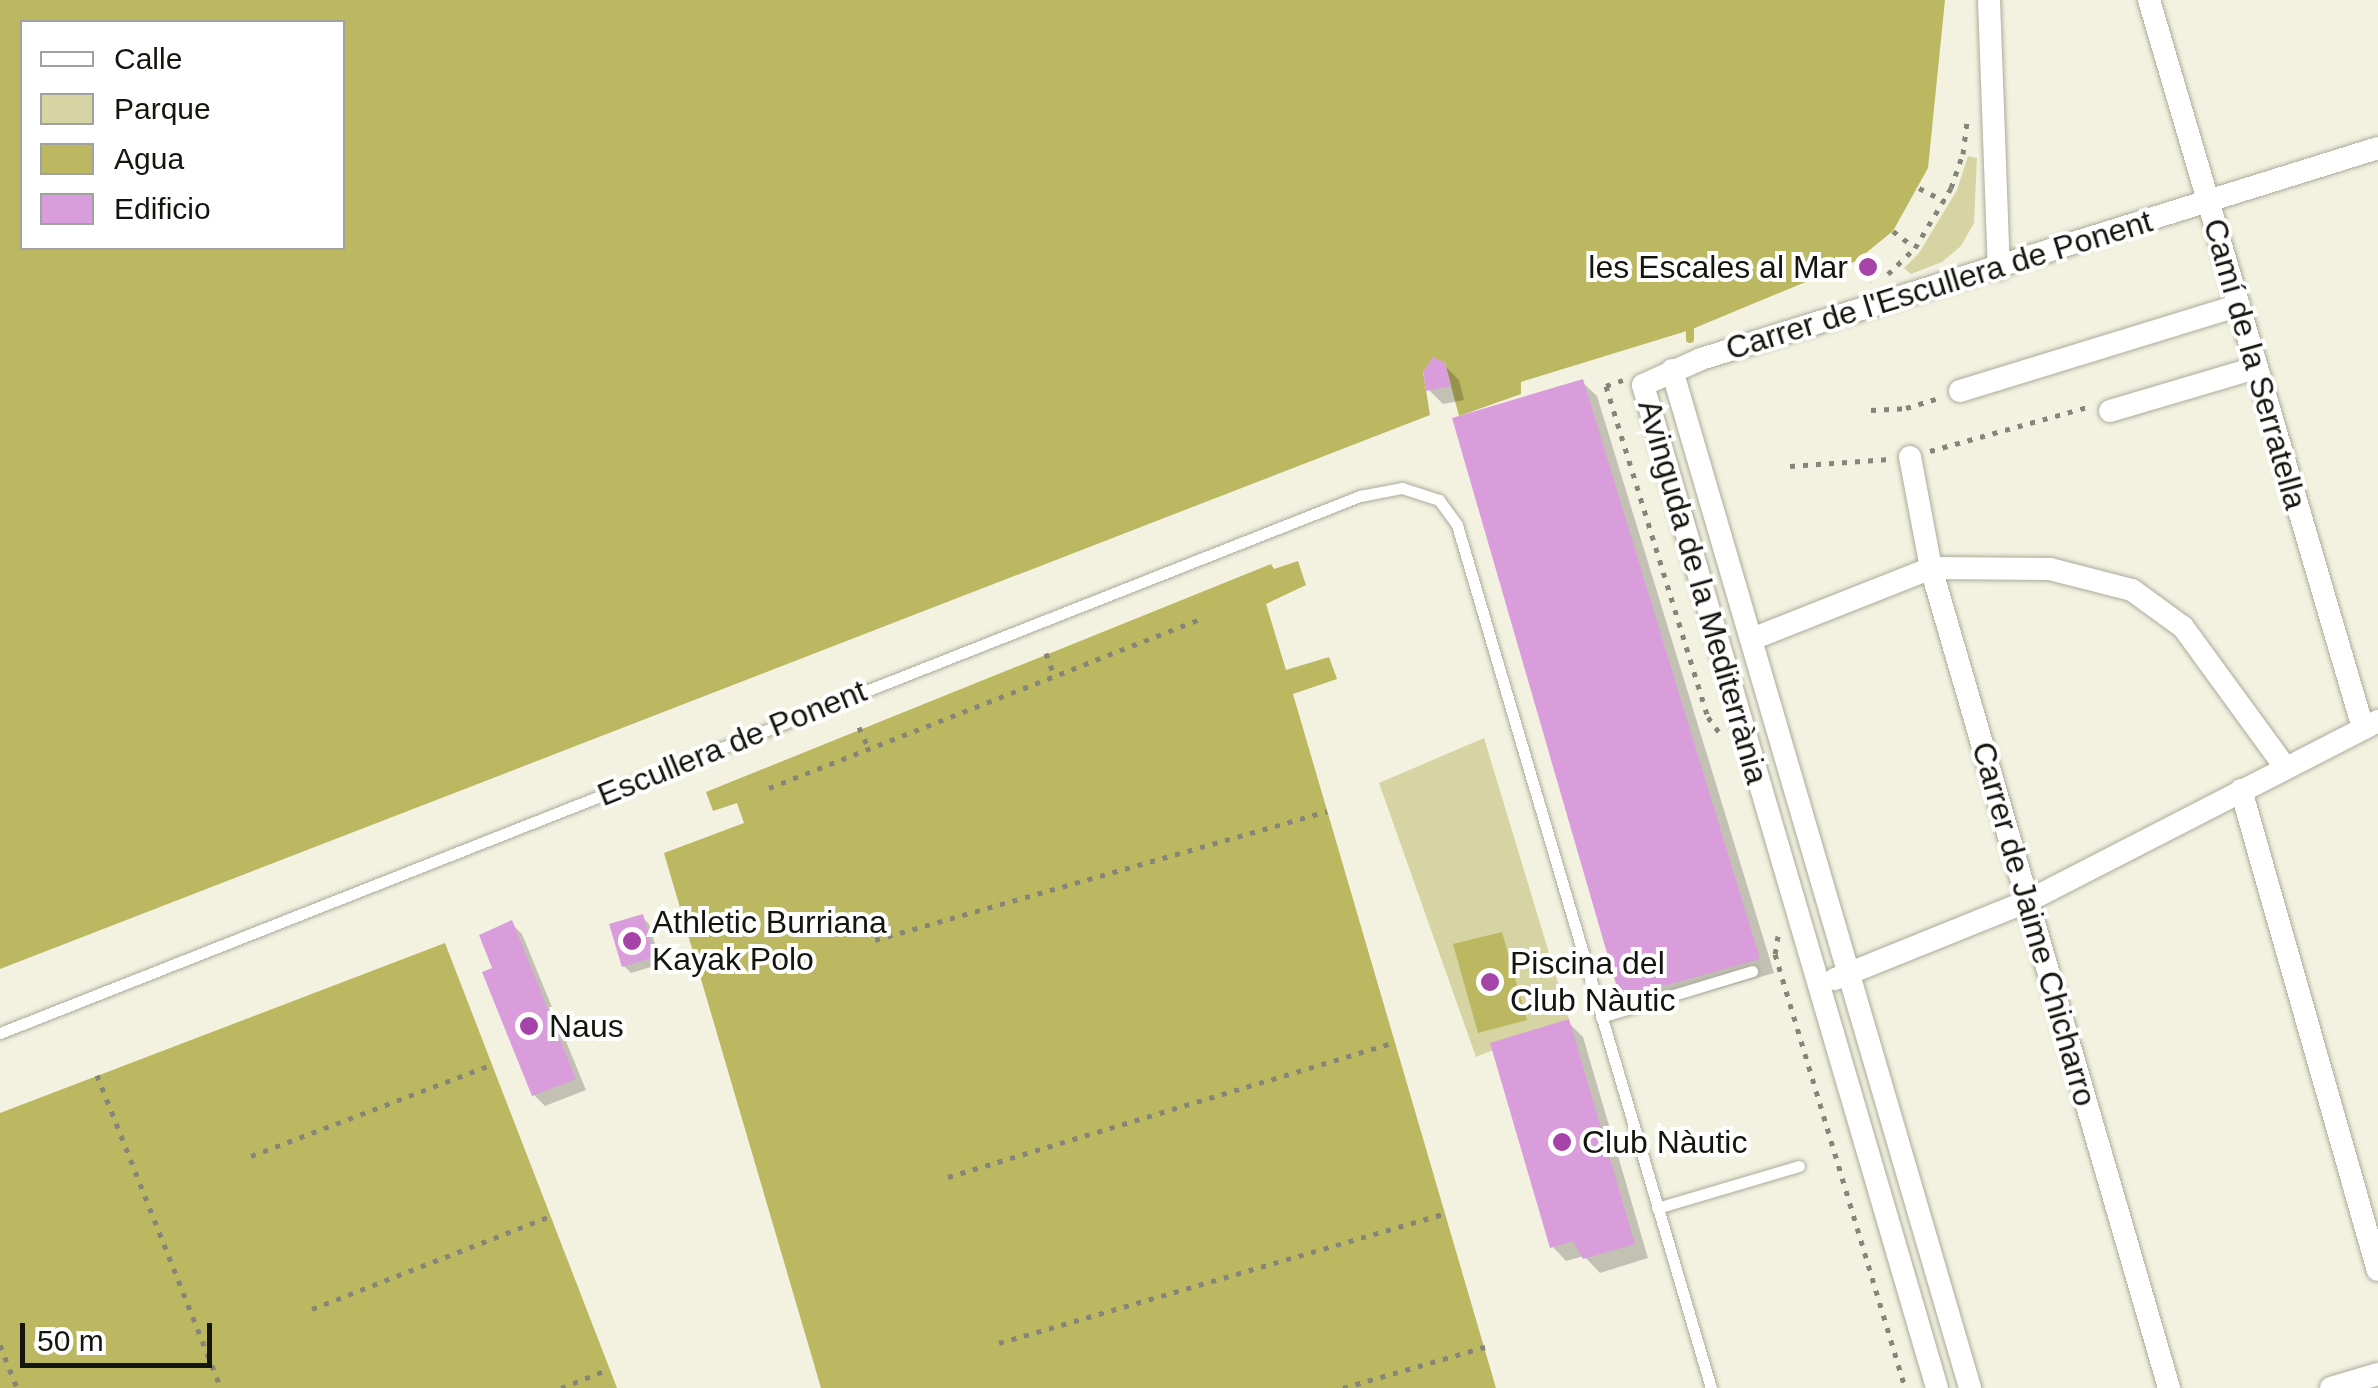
<!DOCTYPE html>
<html>
<head>
<meta charset="utf-8">
<style>
  body { margin:0 }
  #map { position:relative; width:2378px; height:1388px; overflow:hidden; background:#f3f2e1; font-family:Arial,sans-serif }
  div>[style] { position:absolute }
  .green>* { inset:0; background:#d6d4a2 }
  .water>* { inset:0; background:#bcb861 }
  .shadow>* { inset:0; background:#0003 }
  .stream>* { height:8px; margin:-4px; padding:0 4px; transform-origin:4px; border-radius:4px; background:#bcb861 }
  .building>* { inset:0; background:#da9ddb }
  .path>* { height:5px; margin-top:-2.5px; transform-origin:0; background:repeating-linear-gradient(90deg,#86857a 0 5px,transparent 0 13px) }
  .roads { filter:drop-shadow(0 0 2px #abab9b) drop-shadow(0 0 2px #abab9b) }
  .service>* { height:11px; margin:-5.5px; padding:0 5.5px; transform-origin:5.5px; border-radius:5.5px; background:#fff }
  .minor>* { height:22px; margin:-11px; padding:0 11px; transform-origin:11px; border-radius:11px; background:#fff }
  .dots>* { width:28px; height:28px; translate:-50% -50%; box-sizing:border-box; border:5px solid #fff; border-radius:50% }
  span { translate:-50% -50%; white-space:nowrap; text-align:center; line-height:1.15; -webkit-text-stroke:8px #fff; paint-order:stroke }
  .poi-label { font-size:32px; color:#15150f }
  .right { translate:-100% -50%; text-align:right }
  .left { translate:0 -50%; text-align:left }
  .street-label { font-size:32px; color:#15150f }
  .legend { position:absolute; left:20px; top:20px; width:325px; height:230px; box-sizing:border-box; background:#fff; border:2px solid #a1a19f; margin:0; padding:12px 18px; list-style:none; font-size:30px; color:#15150f }
  .legend li { display:flex; align-items:center; gap:20px; height:50px }
  .legend b { width:50px; border:2px solid #a1a19f }
  .scale { position:absolute; left:20px; top:1323px; width:192px; height:45px; box-sizing:border-box; border:5px solid #15150f; border-top:0; padding-left:12px; font-size:30px; line-height:35px; white-space:nowrap; color:#15150f; -webkit-text-stroke:8px #fff; paint-order:stroke }
</style>
</head>
<body>
<div id="map">
  <div class="green">
    <div style="clip-path:polygon(1968px 156px,1977px 158px,1974px 223px,1961px 246px,1942px 262px,1911px 274px,1904px 268px,1919px 253px,1957px 190px)"></div>
    <div style="clip-path:polygon(1484px 738px,1569px 1019px,1476px 1057px,1379px 783px)"></div>
  </div>
  <div class="water">
    <div style="clip-path:polygon(evenodd,0 0,1945px 0,1928px 168px,1893px 231px,1856px 261px,1690px 330px,1521px 382px,1521px 394px,1459px 416px,1445px 363px,1433px 358px,1423px 372px,1430px 415px,0 969px,0 0,22px 22px,342px 22px,342px 248px,22px 248px,22px 22px)"></div>
    <div style="clip-path:polygon(1298px 561px,1306px 585px,1266px 604px,1286px 670px,1329px 657px,1337px 679px,1293px 694px,1496px 1388px,821px 1388px,664px 853px,744px 823px,737px 803px,713px 811px,706px 792px,1271px 564px,1274px 569px)"></div>
    <div style="clip-path:polygon(1502px 932px,1527px 1020px,1478px 1033px,1453px 944px)"></div>
    <div style="clip-path:polygon(445px 943px,617px 1388px,0 1388px,0 1113px)"></div>
  </div>
  <div class="shadow">
    <div style="clip-path:polygon(1444px 365px,1459px 380px,1464px 400px,1443px 404px,1428px 389px)"></div>
    <div style="clip-path:polygon(1582px 382px,1597px 396px,1774px 973px,1637px 1012px,1622px 997px)"></div>
    <div style="clip-path:polygon(642px 917px,649px 924px,661px 964px,631px 973px,624px 966px)"></div>
    <div style="clip-path:polygon(511px 923px,522px 934px,586px 1090px,545px 1106px,534px 1095px,495px 969px)"></div>
    <div style="clip-path:polygon(1568px 1022px,1583px 1037px,1648px 1258px,1600px 1273px,1584px 1256px,1566px 1261px,1552px 1246px)"></div>
  </div>
  <div class="stream">
    <div style="left:1690px;top:339px;width:9px;rotate:-90deg"></div>
  </div>
  <div class="building">
    <div style="clip-path:polygon(1433px 357px,1445px 363px,1451px 386px,1426px 391px,1423px 372px)"></div>
    <div style="clip-path:polygon(1583px 379px,1760px 959px,1620px 998px,1452px 418px)"></div>
    <div style="clip-path:polygon(643px 914px,655px 957px,622px 967px,609px 924px)"></div>
    <div style="clip-path:polygon(512px 920px,576px 1079px,532px 1096px,482px 972px,492px 968px,479px 935px)"></div>
    <div style="clip-path:polygon(1569px 1019px,1635px 1244px,1583px 1259px,1573px 1241px,1550px 1248px,1490px 1043px)"></div>
  </div>
  <div class="path">
    <div style="left:1919px;top:188px;width:29px;rotate:27deg"></div>
    <div style="left:1893px;top:231px;width:26px;rotate:37deg"></div>
    <div style="left:1856px;top:261px;width:26px;rotate:53deg"></div>
    <div style="left:1888px;top:274px;width:37px;rotate:-44deg"></div>
    <div style="left:1915px;top:248px;width:70px;rotate:-59deg"></div>
    <div style="left:1951px;top:188px;width:36px;rotate:-71deg"></div>
    <div style="left:1963px;top:154px;width:35px;rotate:-83deg"></div>
    <div style="left:1623px;top:380px;width:18px;rotate:161deg"></div>
    <div style="left:1606px;top:386px;width:346px;rotate:72.9deg"></div>
    <div style="left:1708px;top:717px;width:19px;rotate:54deg"></div>
    <div style="left:1871px;top:410px;width:35px;rotate:-3deg"></div>
    <div style="left:1906px;top:408px;width:34px;rotate:-17deg"></div>
    <div style="left:1930px;top:451px;width:164px;rotate:-15.6deg"></div>
    <div style="left:1790px;top:466px;width:100px;rotate:-4deg"></div>
    <div style="left:1046px;top:653px;width:23px;rotate:70deg"></div>
    <div style="left:859px;top:727px;width:22px;rotate:66deg"></div>
    <div style="left:769px;top:788px;width:461px;rotate:-21.4deg"></div>
    <div style="left:1778px;top:936px;width:18px;rotate:99deg"></div>
    <div style="left:1775px;top:954px;width:453px;rotate:73.3deg"></div>
    <div style="left:875px;top:940px;width:470px;rotate:-15.9deg"></div>
    <div style="left:97px;top:1075px;width:337px;rotate:68.4deg"></div>
    <div style="left:251px;top:1156px;width:257px;rotate:-20.8deg"></div>
    <div style="left:948px;top:1177px;width:466px;rotate:-16.8deg"></div>
    <div style="left:312px;top:1309px;width:256px;rotate:-21.3deg"></div>
    <div style="left:999px;top:1343px;width:466px;rotate:-16.2deg"></div>
    <div style="left:0;top:1345px;width:46px;rotate:68.4deg"></div>
    <div style="left:561px;top:1388px;width:52px;rotate:-21.6deg"></div>
    <div style="left:1343px;top:1388px;width:148px;rotate:-16.1deg"></div>
  </div>
  <div class="roads">
    <div class="service">
      <div style="left:1601px;top:1017px;width:158px;rotate:-16.9deg"></div>
      <div style="left:0;top:1033px;width:1462px;rotate:-21.55deg"></div>
      <div style="left:1360px;top:496px;width:43px;rotate:-10.8deg"></div>
      <div style="left:1402px;top:488px;width:39px;rotate:18deg"></div>
      <div style="left:1439px;top:500px;width:31px;rotate:54deg"></div>
      <div style="left:1457px;top:525px;width:900px;rotate:73.6deg"></div>
      <div style="left:1657px;top:1208px;width:148px;rotate:-16.5deg"></div>
    </div>
    <div class="minor">
      <div style="left:1989px;top:0;width:269px;rotate:87.9deg"></div>
      <div style="left:2149px;top:0;width:759px;rotate:73.62deg"></div>
      <div style="left:1672px;top:370px;width:1061px;rotate:73.68deg"></div>
      <div style="left:1960px;top:391px;width:292px;rotate:-17.1deg"></div>
      <div style="left:2110px;top:411px;width:151px;rotate:-16.5deg"></div>
      <div style="left:1910px;top:457px;width:113px;rotate:79.3deg"></div>
      <div style="left:1931px;top:568px;width:854px;rotate:73.81deg"></div>
      <div style="left:1752px;top:639px;width:193px;rotate:-21.6deg"></div>
      <div style="left:1931px;top:568px;width:119px;rotate:0.5deg"></div>
      <div style="left:2050px;top:569px;width:85px;rotate:14.4deg"></div>
      <div style="left:2132px;top:590px;width:63px;rotate:36deg"></div>
      <div style="left:2183px;top:627px;width:173px;rotate:53.9deg"></div>
      <div style="left:2241px;top:790px;width:499px;rotate:74.1deg"></div>
      <div style="left:1835px;top:979px;width:208px;rotate:-22deg"></div>
      <div style="left:2028px;top:901px;width:394px;rotate:-27.2deg"></div>
      <div style="left:1937px;top:1388px;width:1045px;rotate:-106.34deg"></div>
      <div style="left:1643px;top:385px;width:64px;rotate:-24.1deg"></div>
      <div style="left:1701px;top:359px;width:709px;rotate:-17.31deg"></div>
      <div style="left:2331px;top:1388px;width:49px;rotate:-16.6deg"></div>
    </div>
  </div>
  <div class="dots">
    <div style="left:1868px;top:267px;background:#a543a9"></div>
    <div style="left:632px;top:941px;background:#a543a9"></div>
    <div style="left:1490px;top:982px;background:#a543a9"></div>
    <div style="left:529px;top:1026px;background:#a543a9"></div>
    <div style="left:1562px;top:1142px;background:#a543a9"></div>
  </div>
  <div class="poi-label">
    <span class="right" style="left:1848px;top:267px">les Escales al Mar</span>
    <span class="left" style="left:652px;top:941px">Athletic Burriana<br>Kayak Polo</span>
    <span class="left" style="left:1510px;top:982px">Piscina del<br>Club Nàutic</span>
    <span class="left" style="left:549px;top:1026px">Naus</span>
    <span class="left" style="left:1582px;top:1142px">Club Nàutic</span>
  </div>
  <div class="street-label">
    <span style="left:1939px;top:285px;rotate:-17deg">Carrer de l'Escullera de Ponent</span>
    <span style="left:2255px;top:364px;rotate:74deg">Camí de la Serratella</span>
    <span style="left:1703px;top:592px;rotate:74deg">Avinguda de la Mediterrània</span>
    <span style="left:732px;top:743px;rotate:-22deg">Escullera de Ponent</span>
    <span style="left:2034px;top:924px;rotate:74deg">Carrer de Jaime Chicharro</span>
  </div>
  <ul class="legend">
  <li><b style="height:12px;background:#fff"></b>Calle</li>
  <li><b style="height:28px;background:#d6d4a2"></b>Parque</li>
  <li><b style="height:28px;background:#bcb861"></b>Agua</li>
  <li><b style="height:28px;background:#da9ddb"></b>Edificio</li>
  </ul>
  <div class="scale">50 m</div>
</div>
</body>
</html>
